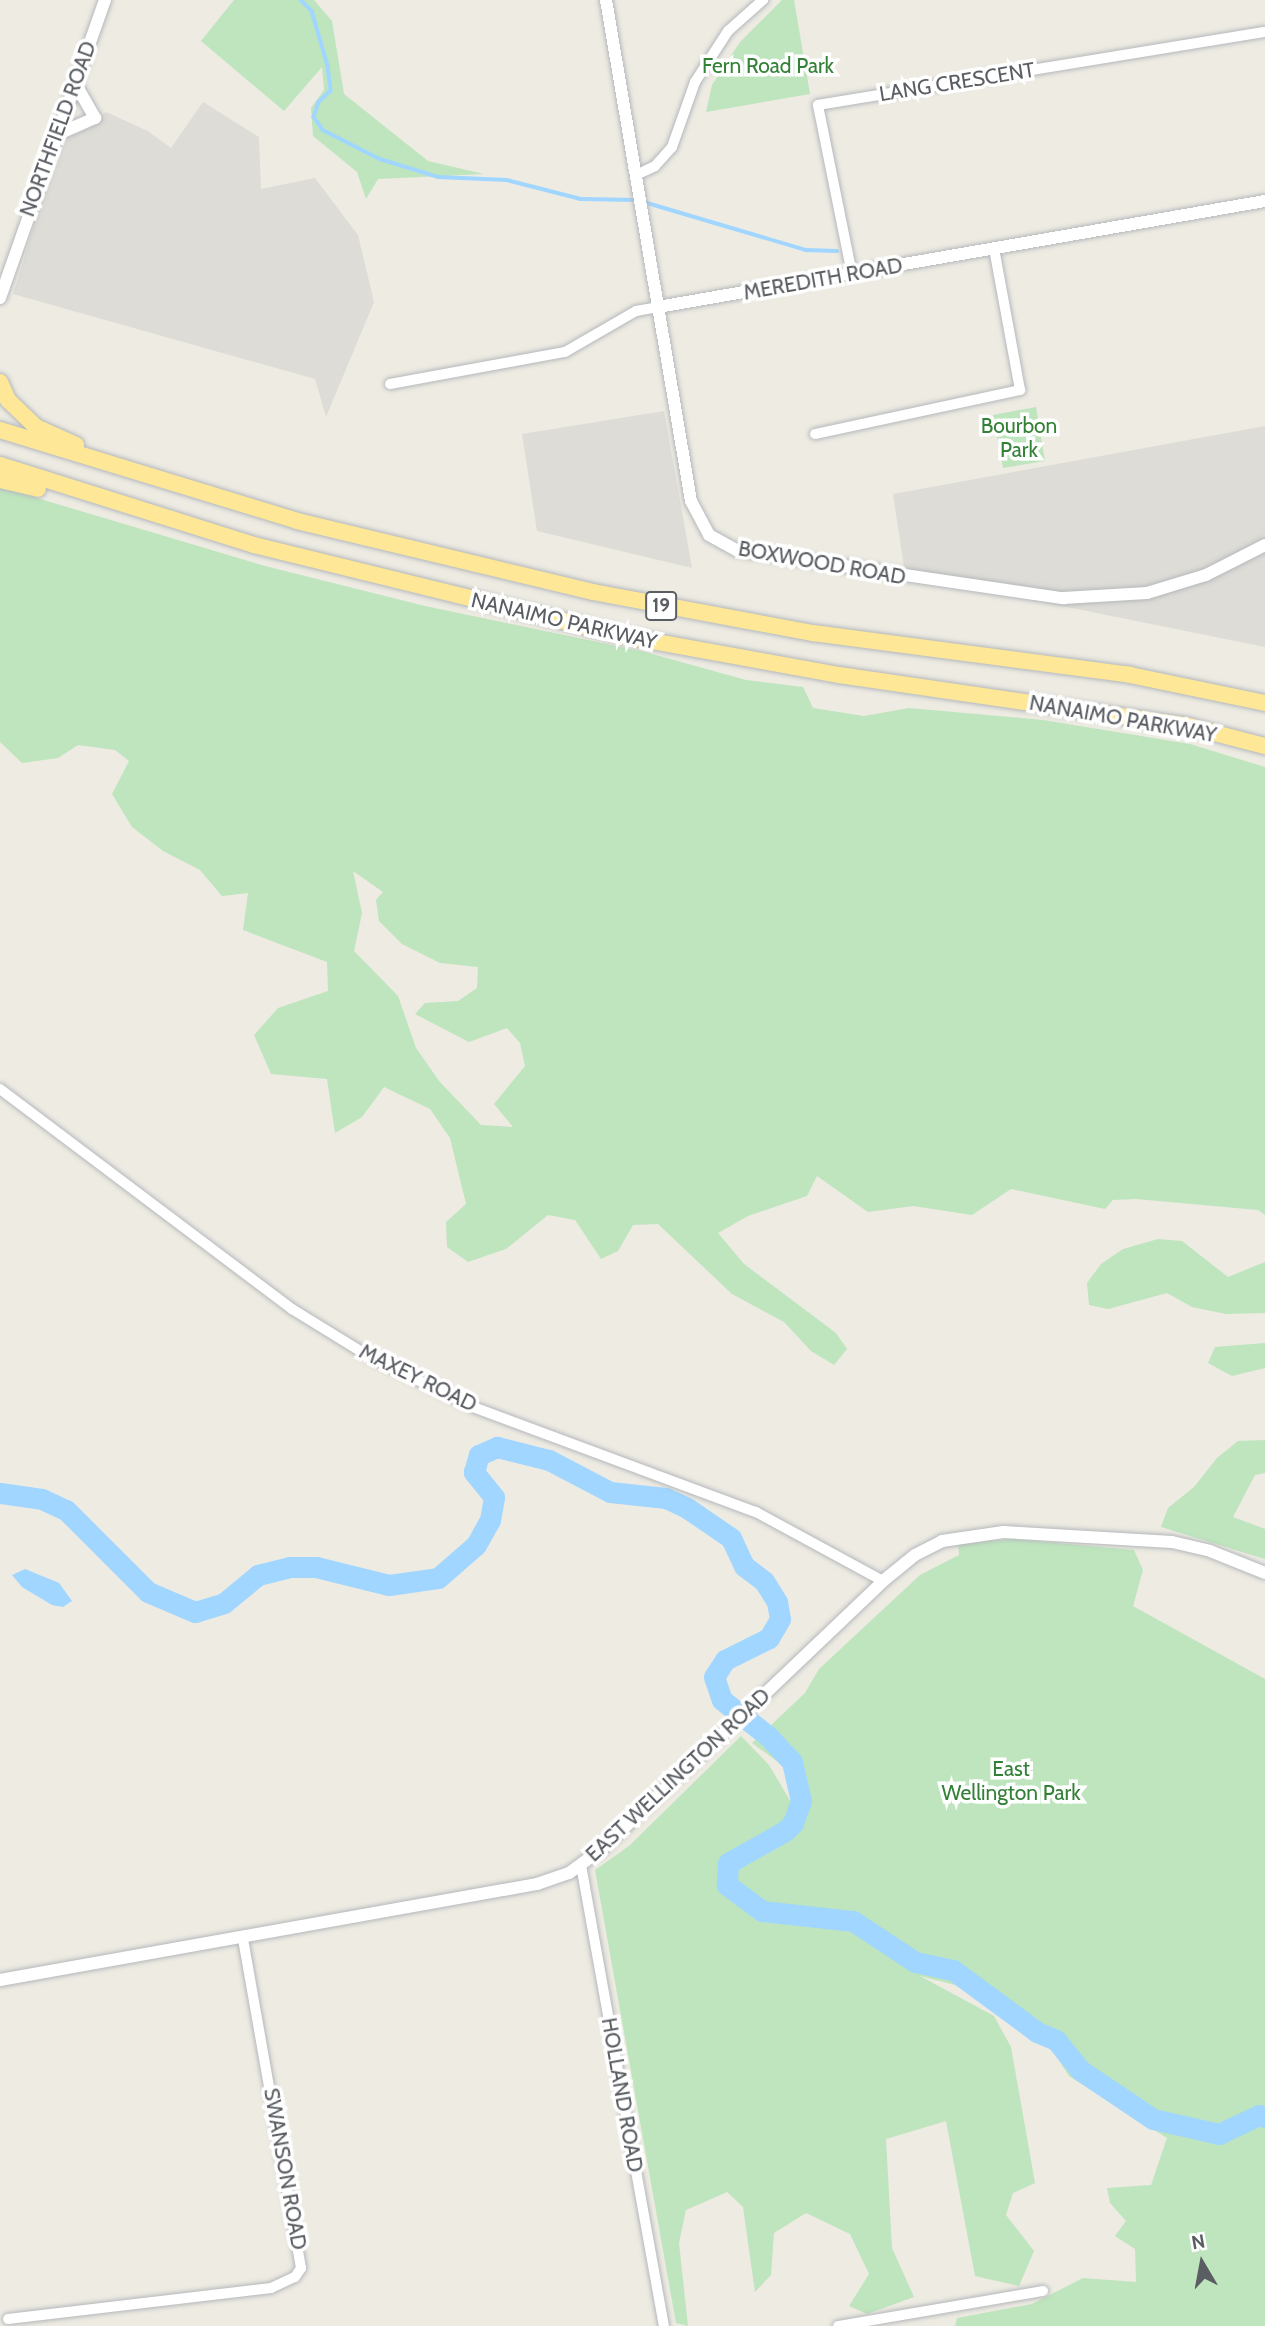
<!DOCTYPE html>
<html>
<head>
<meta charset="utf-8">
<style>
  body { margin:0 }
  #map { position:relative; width:1265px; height:2326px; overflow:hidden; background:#edebe2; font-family:Cabin,sans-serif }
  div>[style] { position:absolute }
  .industrial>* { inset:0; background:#dedcd6 }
  .green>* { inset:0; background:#bee5be }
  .water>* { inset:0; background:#a0d6ff }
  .stream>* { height:3.5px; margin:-1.75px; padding:0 1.75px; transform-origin:1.75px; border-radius:1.75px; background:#a0d6ff }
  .river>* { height:21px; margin:-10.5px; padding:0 10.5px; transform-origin:10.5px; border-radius:10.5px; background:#a0d6ff }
  .roads { filter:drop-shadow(0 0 2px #b5b8bc) drop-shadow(0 0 2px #b5b8bc) }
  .minor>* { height:10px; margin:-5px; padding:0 5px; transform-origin:5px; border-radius:5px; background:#fff }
  .tertiary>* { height:12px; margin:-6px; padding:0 6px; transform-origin:6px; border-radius:6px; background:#fff }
  .trunk>* { height:16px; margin:-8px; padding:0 8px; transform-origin:8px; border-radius:8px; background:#fee897 }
  span { translate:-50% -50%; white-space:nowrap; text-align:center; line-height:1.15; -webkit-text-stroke:7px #fff; paint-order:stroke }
  .shield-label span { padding:2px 5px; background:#fff; border:2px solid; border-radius:5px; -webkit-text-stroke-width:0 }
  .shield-label { font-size:19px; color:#5a5e63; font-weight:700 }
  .park-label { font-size:21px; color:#338136 }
  .street-label { font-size:21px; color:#5a5e63 }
  .north { position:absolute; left:1167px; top:2228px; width:70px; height:70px; -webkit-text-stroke:5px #fff; paint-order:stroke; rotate:350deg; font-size:19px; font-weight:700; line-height:28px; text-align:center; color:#5a5e63 }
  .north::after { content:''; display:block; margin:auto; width:24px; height:32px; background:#5a5e63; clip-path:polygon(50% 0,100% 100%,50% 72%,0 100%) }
</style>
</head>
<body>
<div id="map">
  <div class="industrial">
    <div style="clip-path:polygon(203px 102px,259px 137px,261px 189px,315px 178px,358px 235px,374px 302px,326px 417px,315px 379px,13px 294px,61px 140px,84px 131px,106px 112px,148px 131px,171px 148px)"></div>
    <div style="clip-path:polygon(664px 411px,692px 568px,537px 531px,522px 434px)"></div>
    <div style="clip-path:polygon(1265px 426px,1265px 647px,982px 590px,906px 580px,893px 494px)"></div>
  </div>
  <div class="green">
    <div style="clip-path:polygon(234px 0,314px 0,332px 21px,344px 94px,428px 161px,484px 174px,378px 179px,366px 199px,357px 172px,313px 136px,311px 108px,324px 90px,322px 67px,284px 111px,201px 41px)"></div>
    <div style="clip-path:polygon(782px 0,794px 0,810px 94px,706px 112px,712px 85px,740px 42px)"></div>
    <div style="clip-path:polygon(1036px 407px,1045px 461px,1003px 468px,993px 415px)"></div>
    <div style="clip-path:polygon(evenodd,0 487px,265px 566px,425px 606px,645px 652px,746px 680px,803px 687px,813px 708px,864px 716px,909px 708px,1043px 720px,1190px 744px,1265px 767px,1265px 1215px,1258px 1210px,1136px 1199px,1113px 1200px,1105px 1209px,1011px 1189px,972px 1215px,913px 1206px,868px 1212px,817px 1176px,807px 1196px,748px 1216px,718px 1233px,744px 1264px,836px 1333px,847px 1349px,834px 1365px,811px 1351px,784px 1322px,732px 1294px,658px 1224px,633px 1225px,618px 1251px,601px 1259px,575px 1220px,548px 1215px,506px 1249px,468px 1262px,447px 1247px,446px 1222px,466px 1204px,450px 1138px,430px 1109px,384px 1087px,362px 1117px,335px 1133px,327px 1079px,271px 1074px,254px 1035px,278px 1008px,328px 991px,327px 962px,243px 930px,248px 893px,222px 896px,200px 870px,163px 851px,132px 827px,112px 794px,129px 761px,115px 750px,78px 745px,58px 758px,22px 763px,0 742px,0 487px,353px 871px,383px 892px,376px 900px,379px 921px,402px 944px,440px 963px,478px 967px,477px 988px,458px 1001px,425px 1003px,415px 1014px,469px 1042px,507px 1028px,520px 1043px,525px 1066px,494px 1104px,513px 1127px,481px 1125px,439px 1081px,416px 1048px,398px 996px,354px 951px,362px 913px,353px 871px)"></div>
    <div style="clip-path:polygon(1158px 1239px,1182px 1241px,1228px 1277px,1265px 1262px,1265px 1313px,1226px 1314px,1192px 1307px,1167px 1293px,1108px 1309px,1089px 1305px,1087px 1283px,1101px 1264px,1123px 1249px)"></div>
    <div style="clip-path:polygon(1265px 1343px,1265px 1368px,1232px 1376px,1208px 1363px,1215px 1347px)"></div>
    <div style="clip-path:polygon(1265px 1440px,1265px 1473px,1255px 1475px,1233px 1517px,1265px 1529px,1265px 1559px,1161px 1527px,1168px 1508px,1194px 1487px,1217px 1458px,1238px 1441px)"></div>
    <div style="clip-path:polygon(1012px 1539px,1134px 1550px,1143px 1570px,1133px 1606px,1265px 1679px,1265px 2326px,955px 2326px,957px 2318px,1032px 2304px,1083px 2278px,1136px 2282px,1135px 2249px,1115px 2236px,1126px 2221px,1110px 2203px,1107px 2188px,1151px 2185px,1167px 2138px,1069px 2076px,1042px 2034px,1001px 2017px,967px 1988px,920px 1976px,994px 2016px,1011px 2047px,1035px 2183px,1013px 2193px,1006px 2215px,1034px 2251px,1019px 2286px,975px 2276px,946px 2121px,886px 2139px,892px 2248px,914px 2297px,867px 2314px,849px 2306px,869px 2274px,850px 2234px,806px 2213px,774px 2233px,771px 2275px,755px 2292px,743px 2207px,727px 2192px,686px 2210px,679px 2243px,688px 2326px,676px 2323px,595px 1870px,629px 1846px,741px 1736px,769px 1765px,798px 1814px,789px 1770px,752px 1743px,805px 1693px,819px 1669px,920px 1575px,959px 1555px,958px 1544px)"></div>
  </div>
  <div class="water">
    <div style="clip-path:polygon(25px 1569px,59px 1583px,72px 1601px,63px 1607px,52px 1605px,22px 1587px,12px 1575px)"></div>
  </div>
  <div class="stream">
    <div style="left:301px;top:0;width:16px;rotate:45deg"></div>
    <div style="left:312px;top:11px;width:57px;rotate:73.8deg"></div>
    <div style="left:328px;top:66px;width:25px;rotate:83deg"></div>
    <div style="left:331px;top:91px;width:16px;rotate:137deg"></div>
    <div style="left:319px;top:102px;width:16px;rotate:108deg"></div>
    <div style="left:314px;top:117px;width:16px;rotate:55deg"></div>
    <div style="left:323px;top:130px;width:64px;rotate:27deg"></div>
    <div style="left:380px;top:159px;width:61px;rotate:17.2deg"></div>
    <div style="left:438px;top:177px;width:69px;rotate:2.5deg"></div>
    <div style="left:507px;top:180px;width:76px;rotate:14.4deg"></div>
    <div style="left:581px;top:199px;width:55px;rotate:1deg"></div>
    <div style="left:644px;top:202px;width:169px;rotate:16.5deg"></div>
    <div style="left:806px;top:250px;width:31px;rotate:2deg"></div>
  </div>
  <div class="river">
    <div style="left:0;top:1493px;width:42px;rotate:8.1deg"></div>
    <div style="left:42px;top:1499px;width:26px;rotate:25deg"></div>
    <div style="left:66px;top:1510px;width:116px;rotate:45deg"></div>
    <div style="left:148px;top:1592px;width:51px;rotate:23.1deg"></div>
    <div style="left:195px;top:1612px;width:30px;rotate:-17deg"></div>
    <div style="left:224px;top:1603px;width:44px;rotate:-39.5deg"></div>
    <div style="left:258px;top:1575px;width:33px;rotate:-14deg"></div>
    <div style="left:290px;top:1567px;width:26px"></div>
    <div style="left:316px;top:1567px;width:75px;rotate:13.9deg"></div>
    <div style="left:389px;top:1585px;width:49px;rotate:-8.1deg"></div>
    <div style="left:438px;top:1578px;width:50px;rotate:-41deg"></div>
    <div style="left:476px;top:1545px;width:29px;rotate:-61deg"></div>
    <div style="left:490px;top:1520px;width:23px;rotate:-80deg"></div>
    <div style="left:494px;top:1497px;width:32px;rotate:-129deg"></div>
    <div style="left:474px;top:1472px;width:18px;rotate:-74deg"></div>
    <div style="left:479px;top:1455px;width:20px;rotate:-24deg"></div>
    <div style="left:497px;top:1447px;width:54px;rotate:14deg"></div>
    <div style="left:549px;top:1460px;width:69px;rotate:27.7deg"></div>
    <div style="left:610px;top:1492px;width:56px;rotate:6.1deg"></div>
    <div style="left:666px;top:1498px;width:23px;rotate:25deg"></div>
    <div style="left:687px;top:1508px;width:53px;rotate:34.3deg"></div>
    <div style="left:731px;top:1538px;width:31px;rotate:65deg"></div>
    <div style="left:744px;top:1566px;width:25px;rotate:37deg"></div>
    <div style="left:764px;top:1581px;width:25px;rotate:58deg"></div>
    <div style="left:777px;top:1602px;width:17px;rotate:80deg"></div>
    <div style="left:780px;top:1619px;width:22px;rotate:120deg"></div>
    <div style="left:769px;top:1638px;width:49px;rotate:153.4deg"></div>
    <div style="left:725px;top:1660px;width:20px;rotate:123deg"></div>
    <div style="left:714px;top:1677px;width:24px;rotate:71deg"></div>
    <div style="left:722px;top:1700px;width:58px;rotate:38deg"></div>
    <div style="left:768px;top:1736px;width:35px;rotate:47deg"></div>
    <div style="left:792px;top:1762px;width:40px;rotate:77deg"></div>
    <div style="left:801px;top:1801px;width:23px;rotate:110deg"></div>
    <div style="left:793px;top:1823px;width:11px;rotate:135deg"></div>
    <div style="left:785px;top:1831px;width:65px;rotate:150.7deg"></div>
    <div style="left:728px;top:1863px;width:22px;rotate:93deg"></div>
    <div style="left:727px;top:1885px;width:44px;rotate:36.6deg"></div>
    <div style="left:762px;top:1911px;width:92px;rotate:6.3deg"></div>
    <div style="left:853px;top:1921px;width:74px;rotate:33.5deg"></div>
    <div style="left:915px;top:1962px;width:39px;rotate:12deg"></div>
    <div style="left:953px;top:1970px;width:104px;rotate:36.4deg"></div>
    <div style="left:1037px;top:2032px;width:21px;rotate:23deg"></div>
    <div style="left:1056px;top:2040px;width:38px;rotate:51deg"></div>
    <div style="left:1080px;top:2070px;width:88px;rotate:33.9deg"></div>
    <div style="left:1153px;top:2119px;width:68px;rotate:12.8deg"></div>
    <div style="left:1219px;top:2134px;width:44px;rotate:-25.4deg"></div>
    <div style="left:1259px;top:2115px;width:6px;rotate:18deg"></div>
  </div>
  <div class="roads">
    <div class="minor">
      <div style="left:636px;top:175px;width:21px;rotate:-25deg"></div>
      <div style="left:655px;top:166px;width:25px;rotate:-48deg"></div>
      <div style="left:672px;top:147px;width:69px;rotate:-70.5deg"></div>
      <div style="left:695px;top:82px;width:61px;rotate:-57.1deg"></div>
      <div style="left:728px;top:31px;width:47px;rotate:-41.5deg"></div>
      <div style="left:852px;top:274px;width:172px;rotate:-101.4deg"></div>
      <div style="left:818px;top:105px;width:453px;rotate:-9.3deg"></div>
      <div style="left:390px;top:384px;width:178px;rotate:-10.4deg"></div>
      <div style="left:565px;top:352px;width:82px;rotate:-30deg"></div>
      <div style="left:636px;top:311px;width:22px;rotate:-10deg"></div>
      <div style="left:815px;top:434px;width:210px;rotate:-12.1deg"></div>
      <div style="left:1020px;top:390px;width:144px;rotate:-100.4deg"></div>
      <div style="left:0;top:1089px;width:366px;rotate:37deg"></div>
      <div style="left:292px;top:1309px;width:92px;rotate:31.6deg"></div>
      <div style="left:370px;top:1357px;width:114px;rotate:25.9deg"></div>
      <div style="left:473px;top:1407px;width:302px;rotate:20.4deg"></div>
      <div style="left:756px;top:1512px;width:145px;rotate:28.5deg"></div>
      <div style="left:581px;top:1865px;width:468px;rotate:79.8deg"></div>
      <div style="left:8px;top:2319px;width:265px;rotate:-6.7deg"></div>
      <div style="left:271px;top:2288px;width:26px;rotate:-25deg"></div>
      <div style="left:295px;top:2277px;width:11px;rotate:-56deg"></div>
      <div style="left:301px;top:2268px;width:335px;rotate:-100deg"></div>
      <div style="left:838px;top:2326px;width:208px;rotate:-9.7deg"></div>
    </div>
    <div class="tertiary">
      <div style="left:606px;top:0;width:508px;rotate:80.37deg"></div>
      <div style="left:691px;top:501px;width:38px;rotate:62deg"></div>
      <div style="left:709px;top:535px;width:31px;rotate:29deg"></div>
      <div style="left:736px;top:550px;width:331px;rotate:8.4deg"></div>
      <div style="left:1063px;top:598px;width:84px;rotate:-3.4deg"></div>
      <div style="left:1147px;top:593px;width:62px;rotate:-17deg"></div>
      <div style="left:1206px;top:575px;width:66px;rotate:-27deg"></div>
      <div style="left:56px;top:135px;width:43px;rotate:-23.6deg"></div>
      <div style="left:95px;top:118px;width:40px;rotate:-119.7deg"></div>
      <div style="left:0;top:298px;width:316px;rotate:-70.6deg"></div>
      <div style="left:658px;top:307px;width:616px;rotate:-9.91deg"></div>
      <div style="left:0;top:1980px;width:546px;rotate:-10.14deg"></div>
      <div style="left:537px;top:1884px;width:34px;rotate:-19deg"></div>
      <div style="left:569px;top:1873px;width:42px;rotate:-36.3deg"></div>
      <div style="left:603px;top:1848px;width:387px;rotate:-43.6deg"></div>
      <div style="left:883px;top:1581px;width:41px;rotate:-39.1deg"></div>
      <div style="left:915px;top:1555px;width:30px;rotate:-27deg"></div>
      <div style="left:942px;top:1541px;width:62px;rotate:-8.4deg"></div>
      <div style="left:1003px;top:1532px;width:169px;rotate:3.4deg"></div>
      <div style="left:1172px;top:1542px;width:39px;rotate:13deg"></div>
      <div style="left:1210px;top:1551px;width:59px;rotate:21.8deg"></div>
    </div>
    <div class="trunk">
      <div style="left:0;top:382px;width:20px;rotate:66deg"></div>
      <div style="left:8px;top:400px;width:39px;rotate:44deg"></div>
      <div style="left:36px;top:427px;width:44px;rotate:24.2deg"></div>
      <div style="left:0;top:430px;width:311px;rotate:17deg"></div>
      <div style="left:297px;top:521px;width:304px;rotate:13.5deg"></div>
      <div style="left:593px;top:592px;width:224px;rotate:10.6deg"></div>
      <div style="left:813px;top:633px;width:320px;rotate:7.5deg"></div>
      <div style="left:1130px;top:675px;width:138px;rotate:11.7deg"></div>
      <div style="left:0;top:465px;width:266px;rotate:17.5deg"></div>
      <div style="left:254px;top:545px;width:381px;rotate:13.8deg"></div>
      <div style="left:624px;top:636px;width:219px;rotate:10.3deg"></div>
      <div style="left:839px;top:675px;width:353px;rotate:8.3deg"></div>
      <div style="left:1188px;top:726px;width:80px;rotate:14.6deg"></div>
      <div style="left:0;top:480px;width:39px;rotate:13deg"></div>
    </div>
  </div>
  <div class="shield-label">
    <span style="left:661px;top:606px">19</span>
  </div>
  <div class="park-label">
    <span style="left:768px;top:66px">Fern Road Park</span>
    <span style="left:1019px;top:438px">Bourbon<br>Park</span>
    <span style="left:1011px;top:1781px">East<br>Wellington Park</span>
  </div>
  <div class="street-label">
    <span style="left:957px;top:82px;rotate:-9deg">LANG CRESCENT</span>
    <span style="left:58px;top:129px;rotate:-70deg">NORTHFIELD ROAD</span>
    <span style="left:823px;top:279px;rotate:-10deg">MEREDITH ROAD</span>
    <span style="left:822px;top:563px;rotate:10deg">BOXWOOD ROAD</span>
    <span style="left:564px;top:621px;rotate:13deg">NANAIMO PARKWAY</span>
    <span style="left:1123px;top:719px;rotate:10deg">NANAIMO PARKWAY</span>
    <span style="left:418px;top:1378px;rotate:26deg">MAXEY ROAD</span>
    <span style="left:678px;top:1775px;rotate:-43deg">EAST WELLINGTON ROAD</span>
    <span style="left:622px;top:2095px;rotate:80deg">HOLLAND ROAD</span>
    <span style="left:285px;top:2169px;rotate:80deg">SWANSON ROAD</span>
  </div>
  <div class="north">N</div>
</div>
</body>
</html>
